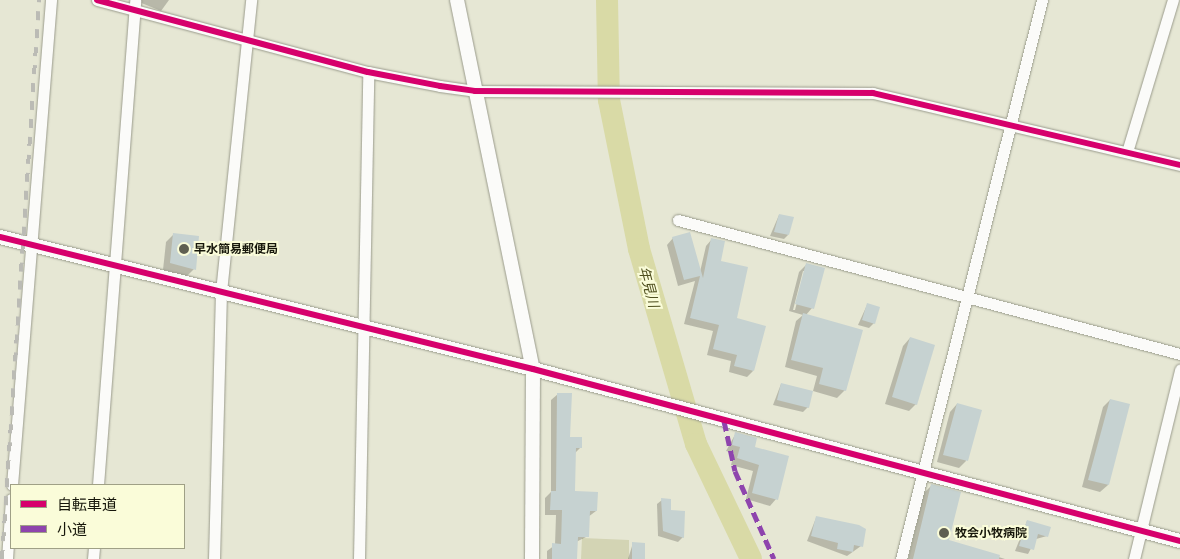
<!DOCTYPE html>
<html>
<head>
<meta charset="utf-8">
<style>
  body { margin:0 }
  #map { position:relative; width:1180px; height:559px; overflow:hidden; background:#e6e7d4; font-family:Lato,"Noto Sans JP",sans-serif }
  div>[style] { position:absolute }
  .green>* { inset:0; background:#d3d4b4 }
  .shadow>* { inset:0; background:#0003 }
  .river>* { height:22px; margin:-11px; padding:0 11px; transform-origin:11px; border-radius:11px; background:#d9daa6 }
  .building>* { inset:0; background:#c6d2d1 }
  .roads { filter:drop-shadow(0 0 1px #9a9b8c) drop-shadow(0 0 1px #9a9b8c) }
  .minor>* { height:11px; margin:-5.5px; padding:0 5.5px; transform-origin:5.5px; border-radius:5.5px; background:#fbfbf9 }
  .tertiary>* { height:14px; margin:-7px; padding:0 7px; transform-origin:7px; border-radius:7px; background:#fbfbf9 }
  .rail>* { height:4px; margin-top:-2px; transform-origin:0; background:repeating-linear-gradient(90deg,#bbbbb5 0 9px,transparent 0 18px) }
  .quiet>* { height:5px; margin-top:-2.5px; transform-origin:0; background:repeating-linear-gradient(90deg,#8e44ad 0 10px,transparent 0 15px) }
  .cycleway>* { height:6px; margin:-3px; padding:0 3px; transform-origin:3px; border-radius:3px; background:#d6006c }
  .dots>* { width:14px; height:14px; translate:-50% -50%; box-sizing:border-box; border:2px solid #fafcd9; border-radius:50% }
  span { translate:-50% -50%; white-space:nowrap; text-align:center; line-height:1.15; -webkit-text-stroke:4px #fafcd9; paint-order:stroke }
  .poi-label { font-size:12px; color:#16160a; font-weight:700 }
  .left { translate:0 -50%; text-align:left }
  .water-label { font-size:14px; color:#4f4f1e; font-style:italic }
  .legend { position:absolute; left:10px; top:484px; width:175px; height:65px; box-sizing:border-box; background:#fafcd9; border:1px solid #9fa086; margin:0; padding:6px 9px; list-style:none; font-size:15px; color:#16160a }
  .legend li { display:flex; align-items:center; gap:10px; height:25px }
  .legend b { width:25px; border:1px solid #9fa086 }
</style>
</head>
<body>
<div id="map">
  <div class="green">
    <div style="clip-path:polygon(582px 538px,629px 540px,629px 559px,581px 559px)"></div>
  </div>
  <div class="shadow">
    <div style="clip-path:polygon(134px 0,169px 0,161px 11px)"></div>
    <div style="clip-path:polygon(779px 215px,788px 235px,784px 239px,770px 236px)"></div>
    <div style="clip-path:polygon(173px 235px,194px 269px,187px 276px,163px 270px,166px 242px)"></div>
    <div style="clip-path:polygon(673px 238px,700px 272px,706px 246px,712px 239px,753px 371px,747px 377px,729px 372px,731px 361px,707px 355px,713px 331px,684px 324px,695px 281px,678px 286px,667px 245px)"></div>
    <div style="clip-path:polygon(evenodd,807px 264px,812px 308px,806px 315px,845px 390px,837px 398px,813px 391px,817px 376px,785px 367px,796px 321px,803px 315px,789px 311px,799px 272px,807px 264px,803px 271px,805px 271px,795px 310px,793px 310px,803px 271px)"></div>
    <div style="clip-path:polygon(867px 305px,874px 323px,869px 328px,858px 325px)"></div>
    <div style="clip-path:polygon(910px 338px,916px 404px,909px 411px,885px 404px,903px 346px)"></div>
    <div style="clip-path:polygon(781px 384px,808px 407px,803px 412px,773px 405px)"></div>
    <div style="clip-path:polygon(558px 394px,569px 438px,581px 447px,574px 454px,573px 492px,596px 511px,588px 517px,588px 536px,576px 542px,576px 559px,547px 559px,547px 551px,555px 545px,556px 515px,545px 515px,545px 498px,551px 492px,551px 400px)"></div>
    <div style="clip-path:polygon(1110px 400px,1128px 405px,1108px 485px,1100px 492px,1082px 487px,1103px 407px)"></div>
    <div style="clip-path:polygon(957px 404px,966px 461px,959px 468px,937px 462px,950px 412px)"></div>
    <div style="clip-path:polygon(736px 433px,753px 448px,776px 499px,770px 506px,746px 499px,753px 471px,731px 465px,734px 453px,726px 451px)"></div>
    <div style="clip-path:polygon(932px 485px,948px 541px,1005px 559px,908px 559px,924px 493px)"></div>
    <div style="clip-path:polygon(662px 500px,683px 537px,678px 542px,658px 536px,657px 504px)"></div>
    <div style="clip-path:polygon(816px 518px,861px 546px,847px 556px,807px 541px)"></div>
    <div style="clip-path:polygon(1027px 521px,1047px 536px,1036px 539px,1028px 554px,1015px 551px)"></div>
    <div style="clip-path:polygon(633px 543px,643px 559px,628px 559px)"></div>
  </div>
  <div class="river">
    <div style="left:607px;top:0;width:100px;rotate:88.9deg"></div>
    <div style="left:609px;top:100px;width:152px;rotate:78.6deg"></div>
    <div style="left:639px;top:249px;width:203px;rotate:73.7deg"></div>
    <div style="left:696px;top:444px;width:127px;rotate:64.4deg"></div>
  </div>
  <div class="building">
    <div style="clip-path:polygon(779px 214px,794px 217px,789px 235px,774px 232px)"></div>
    <div style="clip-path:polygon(690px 232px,703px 278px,711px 238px,725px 241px,721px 261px,748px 267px,737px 318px,766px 326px,754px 371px,734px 366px,737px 355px,713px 349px,719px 325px,690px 318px,700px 276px,684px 280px,672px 237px)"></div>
    <div style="clip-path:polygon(173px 233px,199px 236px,196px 270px,170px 263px)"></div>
    <div style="clip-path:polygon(806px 263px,825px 268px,814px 309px,795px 304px)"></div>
    <div style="clip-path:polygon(867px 303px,880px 307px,875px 324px,862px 320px)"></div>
    <div style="clip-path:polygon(803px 313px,863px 330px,846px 391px,819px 384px,823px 368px,791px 360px)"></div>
    <div style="clip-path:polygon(910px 337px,935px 345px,917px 405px,892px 397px)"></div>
    <div style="clip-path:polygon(781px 383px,813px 391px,809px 408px,777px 400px)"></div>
    <div style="clip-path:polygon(557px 393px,572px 393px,570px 437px,582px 437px,582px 448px,576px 448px,575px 491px,598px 492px,597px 511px,590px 511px,589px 537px,578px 537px,577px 559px,552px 559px,552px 543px,561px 544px,562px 510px,550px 510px,551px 491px,556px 491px)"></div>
    <div style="clip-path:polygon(1110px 399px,1130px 404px,1109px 485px,1088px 480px)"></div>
    <div style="clip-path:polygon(957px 403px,982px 410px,968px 461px,943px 455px)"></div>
    <div style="clip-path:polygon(735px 432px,757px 438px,755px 447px,789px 456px,778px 500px,752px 493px,759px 465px,737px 458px,740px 447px,732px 445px)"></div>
    <div style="clip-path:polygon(931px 484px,961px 492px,949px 540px,1000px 555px,999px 559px,913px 559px)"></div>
    <div style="clip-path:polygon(661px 498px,671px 499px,671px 510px,685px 511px,684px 538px,663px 531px)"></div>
    <div style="clip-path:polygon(816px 516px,859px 525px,866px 529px,863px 547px,854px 545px,853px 552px,837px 549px,838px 543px,811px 536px)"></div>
    <div style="clip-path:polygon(1027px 520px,1051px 527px,1048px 537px,1038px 534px,1034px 550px,1019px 546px)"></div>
    <div style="clip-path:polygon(632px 542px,645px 543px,645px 559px,632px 559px)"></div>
  </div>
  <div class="roads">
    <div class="minor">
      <div style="left:97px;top:0;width:280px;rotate:14.9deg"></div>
      <div style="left:368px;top:72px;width:73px;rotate:11deg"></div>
      <div style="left:440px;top:86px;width:35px;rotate:8deg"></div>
      <div style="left:475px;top:91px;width:398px;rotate:0.3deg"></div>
      <div style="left:873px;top:93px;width:315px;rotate:13.2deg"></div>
      <div style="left:1127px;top:152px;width:159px;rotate:-73.2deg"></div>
      <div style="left:678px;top:220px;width:520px;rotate:14.95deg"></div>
      <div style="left:12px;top:485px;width:487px;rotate:-85.4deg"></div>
      <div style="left:98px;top:485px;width:486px;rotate:-85.6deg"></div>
      <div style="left:7px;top:559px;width:60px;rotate:-86.2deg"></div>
      <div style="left:93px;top:559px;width:11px;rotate:-85deg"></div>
      <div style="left:214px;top:559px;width:267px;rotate:-88.5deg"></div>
      <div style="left:221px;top:292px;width:294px;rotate:-84.1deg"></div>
      <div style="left:359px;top:559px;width:487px;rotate:-88.9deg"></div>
      <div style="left:901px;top:559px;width:577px;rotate:-75.84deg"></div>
      <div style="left:1134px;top:559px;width:195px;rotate:-76.3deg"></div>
    </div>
    <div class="tertiary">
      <div style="left:457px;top:0;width:377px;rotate:78.4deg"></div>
      <div style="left:533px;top:369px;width:190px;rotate:90.3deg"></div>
      <div style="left:0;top:237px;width:549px;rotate:13.91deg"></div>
      <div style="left:533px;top:369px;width:669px;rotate:14.89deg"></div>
    </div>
  </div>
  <div class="rail">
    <div style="left:2px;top:559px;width:560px;rotate:-86.21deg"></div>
  </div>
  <div class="quiet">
    <div style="left:724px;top:421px;width:51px;rotate:77.6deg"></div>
    <div style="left:735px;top:471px;width:96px;rotate:66.1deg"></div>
  </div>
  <div class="cycleway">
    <div style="left:97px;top:0;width:280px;rotate:14.9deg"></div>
    <div style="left:368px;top:72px;width:73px;rotate:11deg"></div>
    <div style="left:440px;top:86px;width:35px;rotate:8deg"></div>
    <div style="left:475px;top:91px;width:398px;rotate:0.3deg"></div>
    <div style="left:873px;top:93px;width:315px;rotate:13.2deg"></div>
    <div style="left:0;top:237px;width:549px;rotate:13.91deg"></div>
    <div style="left:533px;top:369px;width:669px;rotate:14.89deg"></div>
  </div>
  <div class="dots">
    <div style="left:184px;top:249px;background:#5f5f51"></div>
    <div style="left:944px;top:533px;background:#5f5f51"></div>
  </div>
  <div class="poi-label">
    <span class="left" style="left:194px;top:249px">早水簡易郵便局</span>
    <span class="left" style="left:955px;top:533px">牧会小牧病院</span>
  </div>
  <div class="water-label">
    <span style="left:649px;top:287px;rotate:75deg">年見川</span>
  </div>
  <ul class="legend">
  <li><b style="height:6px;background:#d6006c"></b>自転車道</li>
  <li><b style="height:6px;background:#8e44ad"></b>小道</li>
  </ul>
</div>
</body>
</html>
